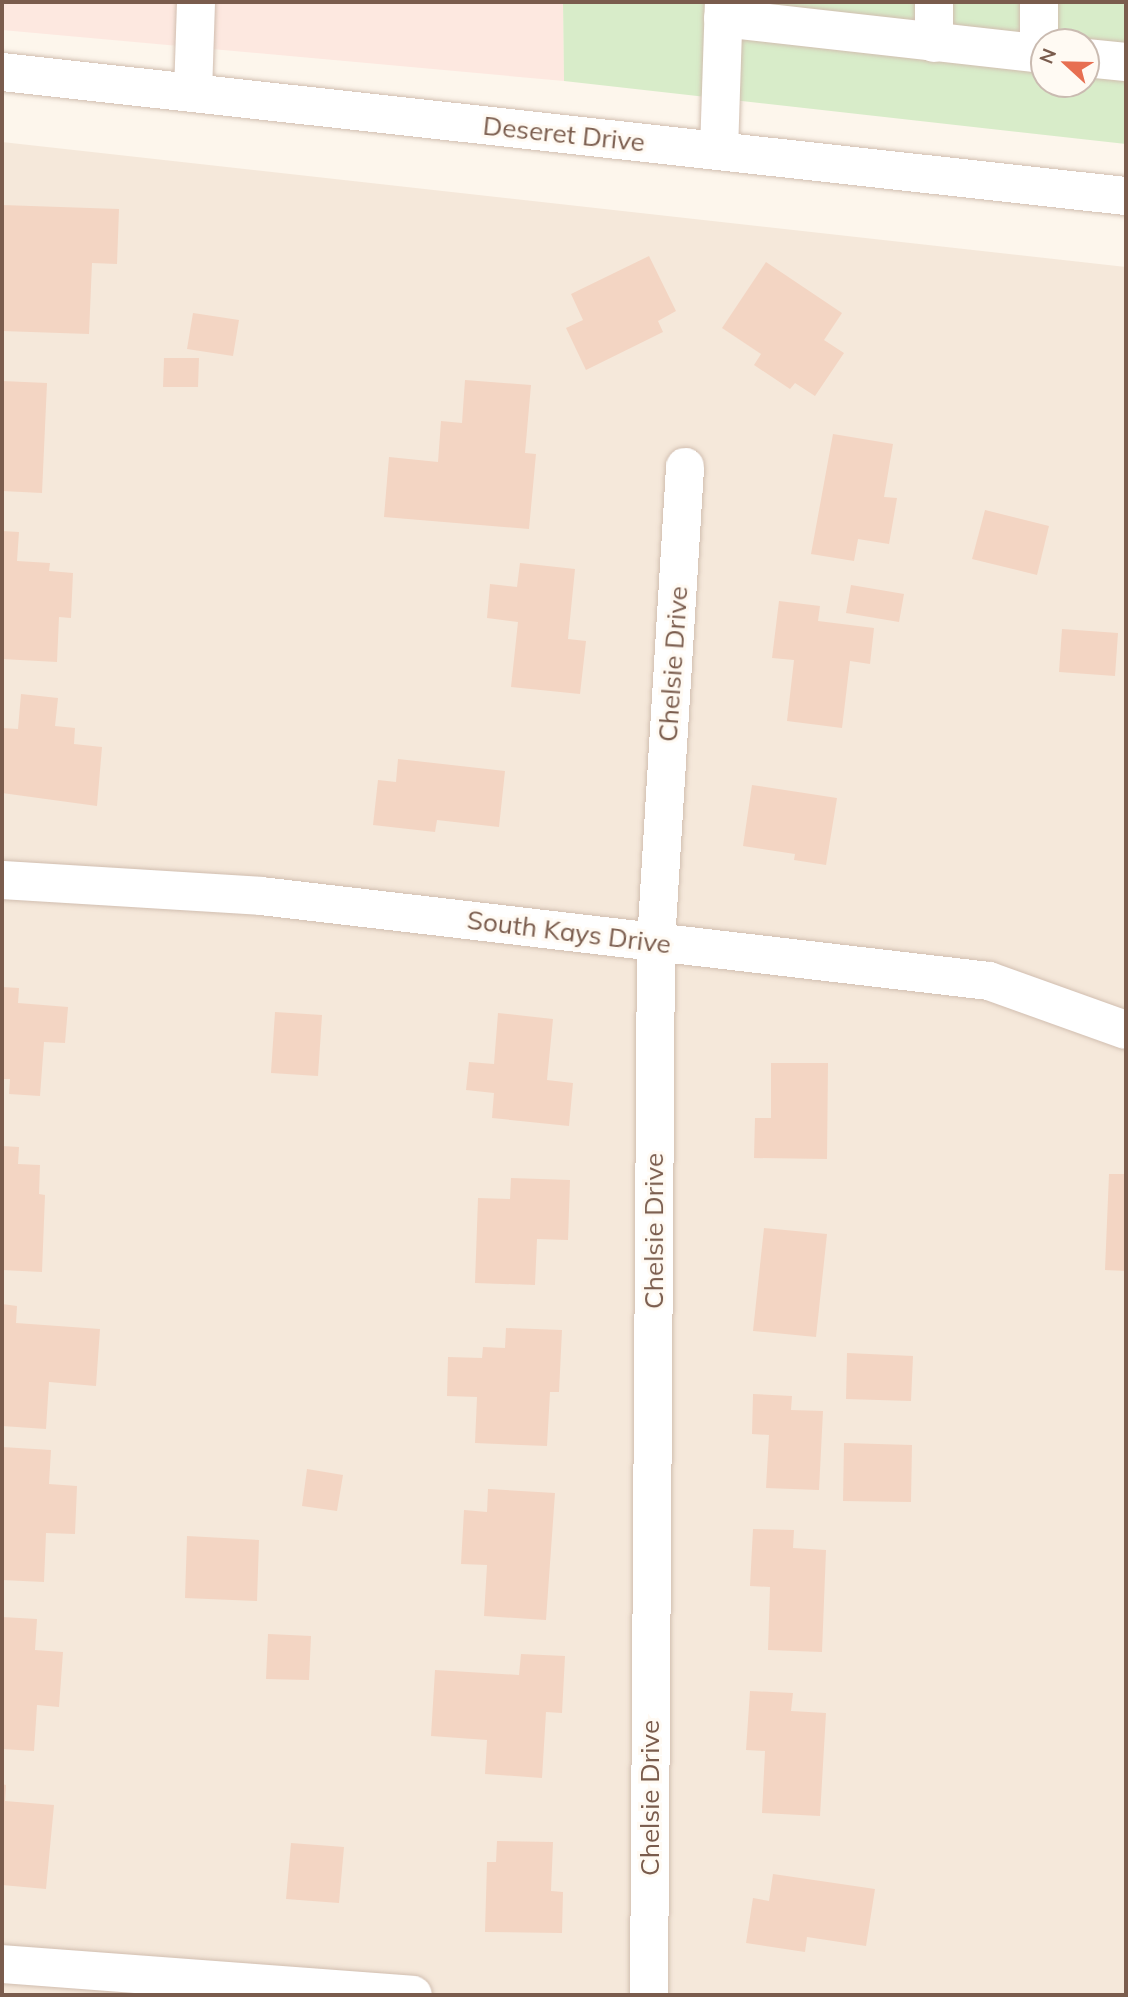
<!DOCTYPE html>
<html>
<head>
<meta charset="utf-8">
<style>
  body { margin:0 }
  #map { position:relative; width:1128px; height:1997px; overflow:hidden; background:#fdf6ec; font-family:Mulish,sans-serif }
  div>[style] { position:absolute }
  .residential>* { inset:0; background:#f5e8da }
  .commercial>* { inset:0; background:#fde8e0 }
  .green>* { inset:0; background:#d8ecc9 }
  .building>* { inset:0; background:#f3d5c3 }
  .roads { filter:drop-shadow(0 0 2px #d1beb0) drop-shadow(0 0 2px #d1beb0) }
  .minor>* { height:38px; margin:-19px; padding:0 19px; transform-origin:19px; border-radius:19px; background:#fff }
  span { translate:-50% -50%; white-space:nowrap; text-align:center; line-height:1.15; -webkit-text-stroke:6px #fffaf3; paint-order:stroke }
  .street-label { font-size:26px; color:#7a5c4d }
  .frame { position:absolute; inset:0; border:4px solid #7a5c4d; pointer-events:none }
  .north { position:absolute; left:1030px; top:28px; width:70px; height:70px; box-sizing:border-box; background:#fffaf3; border:2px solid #cabbb1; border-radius:50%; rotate:292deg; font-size:19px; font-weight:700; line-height:28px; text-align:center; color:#7a5c4d }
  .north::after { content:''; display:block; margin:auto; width:24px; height:32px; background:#e76f51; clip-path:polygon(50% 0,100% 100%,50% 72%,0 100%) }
</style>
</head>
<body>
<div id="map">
  <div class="residential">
    <div style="clip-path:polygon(2px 142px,1126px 267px,1126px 1995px,2px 1995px)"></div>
  </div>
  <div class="commercial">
    <div style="clip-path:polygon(2px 2px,563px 2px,564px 81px,2px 30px)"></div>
  </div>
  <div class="green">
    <div style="clip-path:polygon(evenodd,563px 2px,1126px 2px,1126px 144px,564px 81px,563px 2px,1044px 42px,1086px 42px,1086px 84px,1044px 84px,1044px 42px)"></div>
  </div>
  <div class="building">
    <div style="clip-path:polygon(2px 205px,119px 209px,117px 264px,92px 263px,89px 334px,2px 331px)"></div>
    <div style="clip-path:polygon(649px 256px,676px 311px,658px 321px,663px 332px,586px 370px,566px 328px,583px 320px,571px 294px)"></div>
    <div style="clip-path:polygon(766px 262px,842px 313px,824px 340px,844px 353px,815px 396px,795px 383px,790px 389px,754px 365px,761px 354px,722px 328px)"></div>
    <div style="clip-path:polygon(193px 313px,239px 320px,233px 356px,187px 349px)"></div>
    <div style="clip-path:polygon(164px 358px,199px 358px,198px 387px,163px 387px)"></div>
    <div style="clip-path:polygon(465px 380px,531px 385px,525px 453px,536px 454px,529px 529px,384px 517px,389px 457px,438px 462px,441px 421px,462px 423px)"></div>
    <div style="clip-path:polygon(2px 381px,47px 383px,42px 493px,2px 491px)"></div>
    <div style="clip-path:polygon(833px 434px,893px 444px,884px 497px,897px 498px,889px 544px,858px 539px,854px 561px,811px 554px)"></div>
    <div style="clip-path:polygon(985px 510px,1049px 526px,1037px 575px,972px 559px)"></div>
    <div style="clip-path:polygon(2px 531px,19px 532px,17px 561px,50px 563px,49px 571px,73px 573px,71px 618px,59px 617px,57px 662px,2px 659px)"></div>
    <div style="clip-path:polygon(520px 563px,575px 569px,568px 639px,586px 641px,580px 694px,511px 687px,518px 622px,487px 618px,490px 584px,517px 587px)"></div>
    <div style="clip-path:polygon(851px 585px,904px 594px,899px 622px,846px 613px)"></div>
    <div style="clip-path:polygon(779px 601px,820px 606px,818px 621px,874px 628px,870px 664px,850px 661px,842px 728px,787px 721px,794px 660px,772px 658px)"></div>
    <div style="clip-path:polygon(1062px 629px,1118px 633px,1115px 676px,1059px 672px)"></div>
    <div style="clip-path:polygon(21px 694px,58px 698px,55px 726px,75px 728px,74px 744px,102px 747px,97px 806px,2px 793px,2px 728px,18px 729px)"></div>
    <div style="clip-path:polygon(398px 759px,505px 771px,499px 827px,437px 820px,435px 832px,373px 825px,378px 780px,396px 782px)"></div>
    <div style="clip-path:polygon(752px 785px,837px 798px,826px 865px,794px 860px,795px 854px,743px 846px)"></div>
    <div style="clip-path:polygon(2px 987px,19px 988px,18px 1003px,68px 1007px,65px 1043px,44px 1042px,40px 1096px,9px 1094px,10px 1079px,2px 1079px)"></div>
    <div style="clip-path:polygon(275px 1012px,322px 1015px,318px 1076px,271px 1073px)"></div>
    <div style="clip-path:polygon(498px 1013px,553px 1019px,547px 1080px,573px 1083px,569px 1126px,492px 1118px,494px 1093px,466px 1090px,469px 1062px,494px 1064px)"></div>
    <div style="clip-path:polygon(771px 1063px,828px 1063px,827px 1159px,754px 1158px,755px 1118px,771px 1118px)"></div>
    <div style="clip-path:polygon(2px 1146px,19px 1147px,18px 1164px,40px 1165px,39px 1194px,45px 1195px,42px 1272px,2px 1270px)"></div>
    <div style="clip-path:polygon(1109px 1174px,1126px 1174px,1126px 1271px,1105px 1270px)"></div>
    <div style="clip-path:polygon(511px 1178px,570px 1180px,568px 1240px,537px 1239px,535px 1285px,475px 1283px,478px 1198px,510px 1199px)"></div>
    <div style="clip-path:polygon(764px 1228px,827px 1234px,816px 1337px,753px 1331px)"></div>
    <div style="clip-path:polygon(2px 1304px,17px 1306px,16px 1323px,100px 1329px,96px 1386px,49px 1382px,46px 1429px,2px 1426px)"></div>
    <div style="clip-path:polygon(506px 1328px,562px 1330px,559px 1392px,550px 1392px,547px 1446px,475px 1443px,477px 1397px,447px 1396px,448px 1357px,482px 1358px,483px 1347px,505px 1348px)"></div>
    <div style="clip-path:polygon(847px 1353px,913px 1356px,911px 1401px,846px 1399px)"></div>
    <div style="clip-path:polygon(753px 1394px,792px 1396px,791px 1410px,823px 1411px,819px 1490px,766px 1488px,769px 1435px,752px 1434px)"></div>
    <div style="clip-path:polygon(844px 1443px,912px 1445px,911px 1502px,843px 1501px)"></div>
    <div style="clip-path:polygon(2px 1447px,51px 1450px,49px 1484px,77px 1486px,75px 1534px,46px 1533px,44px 1582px,2px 1580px)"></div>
    <div style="clip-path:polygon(307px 1469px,343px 1475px,337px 1511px,302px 1506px)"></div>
    <div style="clip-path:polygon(488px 1489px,555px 1493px,546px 1620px,484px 1616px,487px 1565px,461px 1564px,464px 1510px,487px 1512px)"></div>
    <div style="clip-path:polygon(753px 1529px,794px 1530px,793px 1548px,826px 1550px,822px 1652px,768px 1650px,770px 1587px,750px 1586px)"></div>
    <div style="clip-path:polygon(187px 1536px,259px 1540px,257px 1601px,185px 1598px)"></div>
    <div style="clip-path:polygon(2px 1617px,37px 1619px,35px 1650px,63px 1652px,59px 1707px,37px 1705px,34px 1751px,2px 1749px)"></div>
    <div style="clip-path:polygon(268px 1634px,311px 1636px,309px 1680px,266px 1679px)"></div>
    <div style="clip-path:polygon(521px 1654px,565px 1656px,562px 1713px,546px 1712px,542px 1778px,485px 1774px,487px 1740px,431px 1736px,435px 1670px,519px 1675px)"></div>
    <div style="clip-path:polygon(750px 1691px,793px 1693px,791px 1711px,826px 1713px,820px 1816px,762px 1813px,765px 1751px,746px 1750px)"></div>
    <div style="clip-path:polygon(2px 1784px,6px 1785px,5px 1801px,54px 1805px,46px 1889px,2px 1885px)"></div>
    <div style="clip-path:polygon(497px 1841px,553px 1842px,551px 1891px,563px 1892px,562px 1933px,485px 1932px,487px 1862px,496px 1862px)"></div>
    <div style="clip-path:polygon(291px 1843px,344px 1847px,339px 1903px,286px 1899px)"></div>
    <div style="clip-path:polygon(773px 1874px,875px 1889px,866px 1946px,807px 1937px,805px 1952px,746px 1943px,753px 1898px,769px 1901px)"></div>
  </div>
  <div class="roads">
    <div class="minor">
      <div style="left:1039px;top:2px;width:52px;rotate:90deg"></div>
      <div style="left:723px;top:18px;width:323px;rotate:6.4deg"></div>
      <div style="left:934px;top:43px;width:41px;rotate:-90deg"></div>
      <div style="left:1086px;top:58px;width:40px;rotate:5.7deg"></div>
      <div style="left:2px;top:72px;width:1131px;rotate:6.3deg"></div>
      <div style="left:193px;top:93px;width:91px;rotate:-88.1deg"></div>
      <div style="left:719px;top:151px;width:149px;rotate:-88.1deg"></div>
      <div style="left:2px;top:880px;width:259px;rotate:3.5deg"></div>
      <div style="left:261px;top:896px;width:733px;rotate:6.66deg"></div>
      <div style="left:989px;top:981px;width:145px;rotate:19.7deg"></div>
      <div style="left:2px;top:1964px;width:412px;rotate:4.3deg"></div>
      <div style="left:649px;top:1995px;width:1053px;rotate:-89.62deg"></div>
      <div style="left:656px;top:942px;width:476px;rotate:-86.5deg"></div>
    </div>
  </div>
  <div class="street-label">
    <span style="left:564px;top:134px;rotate:6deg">Deseret Drive</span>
    <span style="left:673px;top:664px;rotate:-86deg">Chelsie Drive</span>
    <span style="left:569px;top:932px;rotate:7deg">South Kays Drive</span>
    <span style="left:654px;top:1231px;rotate:-90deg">Chelsie Drive</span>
    <span style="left:650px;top:1798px;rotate:-90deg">Chelsie Drive</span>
  </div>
  <div class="frame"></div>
  <div class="north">N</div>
</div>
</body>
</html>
